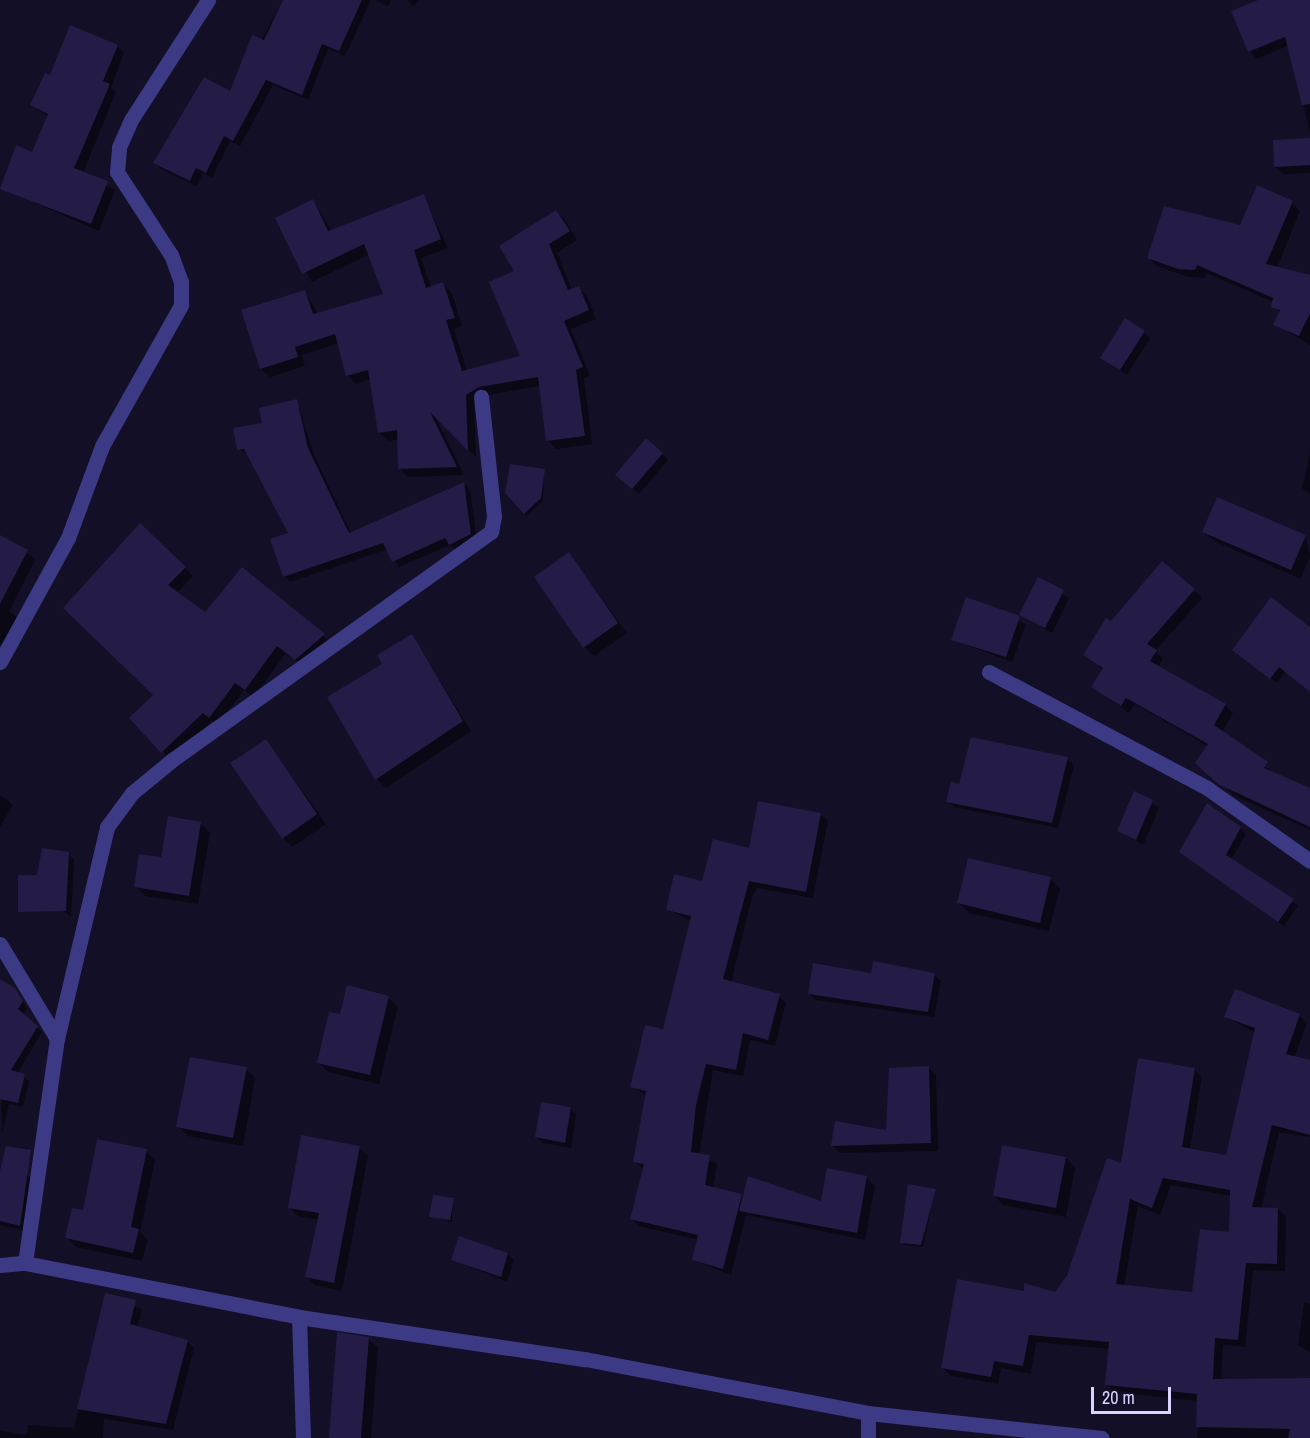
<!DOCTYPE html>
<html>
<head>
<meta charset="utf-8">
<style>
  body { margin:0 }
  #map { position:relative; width:1310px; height:1438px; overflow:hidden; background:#130f26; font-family:"Archivo Narrow",sans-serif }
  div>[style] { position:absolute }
  .shadow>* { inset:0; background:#0007 }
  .building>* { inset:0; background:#241b47 }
  .minor>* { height:15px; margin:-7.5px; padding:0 7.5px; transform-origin:7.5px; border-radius:7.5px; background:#3d3a85 }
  span { translate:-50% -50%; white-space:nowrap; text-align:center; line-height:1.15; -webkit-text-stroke:5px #130f26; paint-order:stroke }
  .scale { position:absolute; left:1091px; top:1387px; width:80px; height:27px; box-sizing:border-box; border:3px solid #d9d4ff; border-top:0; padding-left:8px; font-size:18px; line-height:21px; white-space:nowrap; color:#d9d4ff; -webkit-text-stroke:4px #130f26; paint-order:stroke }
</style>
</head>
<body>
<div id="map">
  <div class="shadow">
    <div style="clip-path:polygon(284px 0,371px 0,345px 56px,328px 49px,308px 100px,273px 85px,240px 146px,230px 141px,212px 178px,203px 173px,196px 186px,161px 169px,155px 163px,231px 93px)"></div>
    <div style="clip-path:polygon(375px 0,391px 0,388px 6px)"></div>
    <div style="clip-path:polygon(407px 0,419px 0,414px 6px)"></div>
    <div style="clip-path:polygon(1262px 0,1310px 0,1310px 134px,1289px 45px,1257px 59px,1249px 51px)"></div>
    <div style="clip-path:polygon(117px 46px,124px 53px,111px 87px,116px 92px,83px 173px,115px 190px,99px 231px,1px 188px,33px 154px,48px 117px,32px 105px,51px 78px)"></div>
    <div style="clip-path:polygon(1310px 139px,1310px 173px,1283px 174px,1275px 167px)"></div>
    <div style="clip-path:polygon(423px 195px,448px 248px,421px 258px,431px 288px,443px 284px,452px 293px,462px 326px,454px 329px,467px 371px,522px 357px,517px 271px,556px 212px,565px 220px,577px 240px,557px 253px,572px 290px,578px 288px,587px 296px,596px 319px,571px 329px,590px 376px,584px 378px,592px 444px,556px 449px,547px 440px,540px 386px,488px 395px,474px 403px,476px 457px,435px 416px,464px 475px,408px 477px,400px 469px,399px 439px,388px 441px,379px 433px,371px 379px,356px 384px,347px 375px,339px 343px,302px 355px,305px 366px,270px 377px,261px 369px,305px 291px,318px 314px,385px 295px,370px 254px,312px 282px,277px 218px,313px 201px,332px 231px)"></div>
    <div style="clip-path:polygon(1292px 202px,1300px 211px,1277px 268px,1310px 276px,1310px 345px,1275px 324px,1280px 314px,1274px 302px,1206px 273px,1204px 278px,1188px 277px,1157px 266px,1149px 258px,1241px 227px)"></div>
    <div style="clip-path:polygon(1144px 332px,1150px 338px,1127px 375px,1102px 358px)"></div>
    <div style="clip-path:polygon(297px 401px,314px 455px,351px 533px,464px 484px,470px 490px,477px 540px,456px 550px,450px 545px,399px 567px,388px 549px,290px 582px,284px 576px,290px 534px,249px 455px,239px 450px)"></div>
    <div style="clip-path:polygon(662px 454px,668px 460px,639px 494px,623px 481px)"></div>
    <div style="clip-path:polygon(1310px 454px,1310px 494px,1302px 488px)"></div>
    <div style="clip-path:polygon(544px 471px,543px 501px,527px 516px,506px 492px)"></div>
    <div style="clip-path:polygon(140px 525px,193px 576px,177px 593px,205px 614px,242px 569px,332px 644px,304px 667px,286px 653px,254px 697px,244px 690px,218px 725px,212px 721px,171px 760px,131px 718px,155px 696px)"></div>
    <div style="clip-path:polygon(1204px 532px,1305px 536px,1310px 556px,1301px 579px,1214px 541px)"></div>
    <div style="clip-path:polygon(0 537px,36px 559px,9px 611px,23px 622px,10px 648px,0 643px)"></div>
    <div style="clip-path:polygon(569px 554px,627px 633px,594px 656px,584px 647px)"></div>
    <div style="clip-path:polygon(1163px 563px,1202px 598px,1155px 651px,1163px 659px,1158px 667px,1225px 705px,1233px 713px,1222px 732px,1273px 773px,1310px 789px,1310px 830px,1235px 796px,1205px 770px,1208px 746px,1135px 704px,1129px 713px,1093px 687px,1104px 670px,1085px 655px)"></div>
    <div style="clip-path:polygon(1039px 579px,1069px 598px,1052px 633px,1021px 615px)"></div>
    <div style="clip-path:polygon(967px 599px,1026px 624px,1012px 662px,953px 640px)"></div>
    <div style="clip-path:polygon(1310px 629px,1310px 691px,1285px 672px,1277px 683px,1240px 655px)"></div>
    <div style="clip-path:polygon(412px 636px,471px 731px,386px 788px,377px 779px,384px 665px)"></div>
    <div style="clip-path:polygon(266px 741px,326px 824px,292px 847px,283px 838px)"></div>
    <div style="clip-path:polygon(1067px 759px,1074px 765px,1058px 828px,954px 807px,947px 801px,960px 785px)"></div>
    <div style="clip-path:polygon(1135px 793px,1159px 808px,1143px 845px,1119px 831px)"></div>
    <div style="clip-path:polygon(0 795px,13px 805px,0 827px)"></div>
    <div style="clip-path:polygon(820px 814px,828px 821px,813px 898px,757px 888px,752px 897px,731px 983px,779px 996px,786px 1003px,775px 1046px,750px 1040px,743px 1076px,713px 1070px,699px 1155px,717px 1164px,713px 1188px,744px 1198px,749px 1177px,822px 1203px,866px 1177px,875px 1186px,865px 1240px,746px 1215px,731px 1275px,693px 1260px,699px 1240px,639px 1226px,632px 1219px,644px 1169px,634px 1161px,647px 1096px,632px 1086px,664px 1031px,691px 921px,667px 909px,750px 850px)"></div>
    <div style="clip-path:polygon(200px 823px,210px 833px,198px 904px,145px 896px,135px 886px)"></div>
    <div style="clip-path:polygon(1240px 828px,1246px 834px,1231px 860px,1298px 906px,1284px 926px,1180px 852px)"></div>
    <div style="clip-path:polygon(68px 854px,74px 859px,71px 917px,16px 877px,39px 877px)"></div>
    <div style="clip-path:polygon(1050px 879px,1060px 888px,1049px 931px,969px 913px,959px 903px)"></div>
    <div style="clip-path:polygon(872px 975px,934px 975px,941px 981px,934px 1017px,816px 1000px,809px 994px)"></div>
    <div style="clip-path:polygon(0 978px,20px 996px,27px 1008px,23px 1015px,42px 1032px,17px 1074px,29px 1081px,23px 1107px,9px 1104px,2px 1133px)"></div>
    <div style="clip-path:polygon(388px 997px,398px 1007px,379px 1084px,328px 1072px,319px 1062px)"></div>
    <div style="clip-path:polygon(evenodd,1299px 1015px,1307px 1023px,1294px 1058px,1310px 1063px,1310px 1137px,1279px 1132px,1261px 1209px,1278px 1209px,1286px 1217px,1285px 1271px,1253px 1270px,1245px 1347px,1223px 1345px,1221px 1381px,1310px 1384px,1310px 1438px,1197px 1438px,1198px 1401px,1114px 1392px,1106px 1384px,1110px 1349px,1036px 1342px,1031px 1374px,1001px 1368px,998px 1384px,951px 1376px,943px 1368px,1025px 1293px,1056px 1294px,1122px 1165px,1194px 1069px,1202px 1077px,1190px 1150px,1227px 1156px,1256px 1033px,1226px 1017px,1299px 1015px,1171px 1185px,1231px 1196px,1230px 1234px,1193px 1294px,1124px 1286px,1138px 1206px,1160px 1215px,1171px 1185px)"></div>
    <div style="clip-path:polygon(928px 1067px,936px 1075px,938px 1151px,840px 1153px,832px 1145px,888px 1131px)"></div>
    <div style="clip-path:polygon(246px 1069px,255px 1078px,243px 1146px,188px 1136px,178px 1126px)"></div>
    <div style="clip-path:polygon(570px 1108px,576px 1114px,571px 1148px,543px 1143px,536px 1137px)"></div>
    <div style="clip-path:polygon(359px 1147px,368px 1156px,342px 1291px,315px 1285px,306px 1276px,319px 1220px,298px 1216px,289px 1207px)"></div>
    <div style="clip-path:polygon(146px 1151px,155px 1160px,140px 1232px,148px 1240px,142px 1261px,76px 1247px,67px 1237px,84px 1212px)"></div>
    <div style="clip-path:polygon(1066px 1158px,1075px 1168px,1066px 1217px,1004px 1205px,994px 1196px)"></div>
    <div style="clip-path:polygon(0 1167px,34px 1178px,26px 1231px,0 1225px)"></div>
    <div style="clip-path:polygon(935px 1191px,923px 1247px,904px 1245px,902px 1242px)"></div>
    <div style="clip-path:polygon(453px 1199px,452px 1222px,431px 1216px)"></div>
    <div style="clip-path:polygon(507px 1254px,514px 1260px,507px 1282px,453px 1260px)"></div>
    <div style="clip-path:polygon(106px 1295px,142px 1309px,137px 1328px,187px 1341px,194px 1348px,173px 1430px,104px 1419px,103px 1438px,0 1438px,0 1431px,27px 1435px,28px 1425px,74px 1428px)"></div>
    <div style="clip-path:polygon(1304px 1303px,1310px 1304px,1310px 1352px,1298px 1345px)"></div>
    <div style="clip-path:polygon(368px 1339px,378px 1348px,371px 1438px,330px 1438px)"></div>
  </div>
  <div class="building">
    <div style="clip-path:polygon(283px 0,362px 0,339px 51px,322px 44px,302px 95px,266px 80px,233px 141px,224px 136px,206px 173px,196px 168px,190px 181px,153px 163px,204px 77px,230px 91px,252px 35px,264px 40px)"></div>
    <div style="clip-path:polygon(1258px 0,1310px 0,1310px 104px,1302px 105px,1285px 37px,1248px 52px,1231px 11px)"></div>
    <div style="clip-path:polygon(70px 25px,118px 45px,103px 81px,110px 84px,74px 168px,108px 181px,91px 224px,0 189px,16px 145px,32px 152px,48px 114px,30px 105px,45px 73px,50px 75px)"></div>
    <div style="clip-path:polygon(1310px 138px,1310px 165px,1274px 167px,1273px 140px)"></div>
    <div style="clip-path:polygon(1257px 185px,1293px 201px,1266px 264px,1310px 275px,1310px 313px,1299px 336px,1273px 325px,1280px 310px,1271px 307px,1273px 298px,1197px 265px,1195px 270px,1178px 269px,1147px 258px,1164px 206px,1240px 225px)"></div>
    <div style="clip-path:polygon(424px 194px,441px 239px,414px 250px,426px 288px,443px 282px,455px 318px,446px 320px,462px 371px,520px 356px,489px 282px,514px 271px,499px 246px,556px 210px,570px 231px,549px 244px,568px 290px,579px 286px,589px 310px,564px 321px,583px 367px,576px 370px,585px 436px,546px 441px,538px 377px,479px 387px,466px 395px,468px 451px,430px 412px,457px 467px,398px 469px,397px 430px,378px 433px,368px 370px,346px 376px,335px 334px,295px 347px,298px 357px,260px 369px,241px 310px,305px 290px,313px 314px,383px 294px,364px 244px,302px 274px,275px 218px,313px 199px,328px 231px)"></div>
    <div style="clip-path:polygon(1125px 318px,1145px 331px,1120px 370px,1100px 358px)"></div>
    <div style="clip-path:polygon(297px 399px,308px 448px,349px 533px,464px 482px,471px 534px,449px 545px,445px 538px,392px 562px,383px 543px,283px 577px,270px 539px,288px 533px,244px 449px,237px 450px,233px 428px,262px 423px,259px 408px)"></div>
    <div style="clip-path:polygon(646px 438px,663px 453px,632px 489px,615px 475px)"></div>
    <div style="clip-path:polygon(510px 464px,545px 469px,541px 498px,524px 514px,505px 493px)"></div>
    <div style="clip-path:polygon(1217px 497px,1306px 535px,1291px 570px,1202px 532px)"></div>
    <div style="clip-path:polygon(140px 523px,186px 567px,168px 585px,205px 612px,242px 567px,325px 634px,295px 660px,277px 646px,245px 690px,235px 683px,209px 718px,203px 713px,161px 753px,129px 718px,153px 695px,63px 608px)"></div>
    <div style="clip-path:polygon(0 535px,28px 550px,0 604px)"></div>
    <div style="clip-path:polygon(569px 552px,618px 623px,583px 648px,534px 577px)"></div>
    <div style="clip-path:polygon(1162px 561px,1195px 589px,1147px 644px,1157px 650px,1150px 661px,1226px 704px,1214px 725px,1268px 762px,1264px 768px,1310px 788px,1310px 827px,1218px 784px,1195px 763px,1208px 744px,1126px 698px,1121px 706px,1091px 687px,1103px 668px,1083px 655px,1106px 618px,1111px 621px)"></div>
    <div style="clip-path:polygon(1038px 577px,1064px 590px,1045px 628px,1019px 615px)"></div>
    <div style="clip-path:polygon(966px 597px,1020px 616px,1006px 657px,951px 640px)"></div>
    <div style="clip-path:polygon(1271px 597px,1310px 627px,1310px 692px,1279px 667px,1270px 679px,1232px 650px)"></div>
    <div style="clip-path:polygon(412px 634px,463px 721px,375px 780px,327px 697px,382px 664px,377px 655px)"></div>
    <div style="clip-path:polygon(971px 737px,1068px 757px,1052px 823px,946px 802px,951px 781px,959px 784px)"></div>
    <div style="clip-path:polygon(266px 739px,317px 814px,282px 839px,230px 763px)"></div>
    <div style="clip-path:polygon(1134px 791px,1153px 800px,1136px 840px,1117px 831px)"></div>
    <div style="clip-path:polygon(758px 801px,821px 813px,806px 892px,749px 881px,723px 979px,780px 994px,768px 1040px,743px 1033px,736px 1070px,706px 1064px,696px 1105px,691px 1152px,710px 1155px,705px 1185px,742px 1194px,723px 1269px,692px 1260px,698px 1235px,630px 1219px,644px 1164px,633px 1162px,646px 1091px,630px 1087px,645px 1025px,663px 1029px,691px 916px,666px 910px,674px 874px,702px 881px,713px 839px,749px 848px)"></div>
    <div style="clip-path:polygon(1207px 803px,1241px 827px,1226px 855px,1294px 899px,1278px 922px,1179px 852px)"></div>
    <div style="clip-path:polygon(168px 816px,201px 822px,189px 896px,134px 887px,139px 854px,161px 857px)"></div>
    <div style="clip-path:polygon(42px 848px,69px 852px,66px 911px,18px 912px,18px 875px,37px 875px)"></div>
    <div style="clip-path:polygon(968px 858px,1051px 877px,1040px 923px,957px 903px)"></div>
    <div style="clip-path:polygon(873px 961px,935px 973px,928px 1012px,808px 994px,813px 963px,871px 973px)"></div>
    <div style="clip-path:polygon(0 979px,15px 988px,23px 1001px,18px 1009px,38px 1026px,11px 1070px,25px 1074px,18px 1103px,0 1099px)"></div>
    <div style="clip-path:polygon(347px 985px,389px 996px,370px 1075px,317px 1063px,329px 1012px,340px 1014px)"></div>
    <div style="clip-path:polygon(evenodd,1235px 989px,1300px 1014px,1286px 1054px,1310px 1060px,1310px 1135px,1272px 1125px,1252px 1207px,1278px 1208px,1277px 1264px,1246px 1263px,1238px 1340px,1215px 1338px,1213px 1379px,1310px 1378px,1310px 1438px,1288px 1438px,1290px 1429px,1196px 1427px,1197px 1394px,1105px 1385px,1109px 1342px,1029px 1335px,1023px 1366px,994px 1361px,991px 1377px,941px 1368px,957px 1279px,1024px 1291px,1024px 1283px,1055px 1292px,1067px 1275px,1107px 1158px,1121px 1163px,1138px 1058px,1195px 1068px,1182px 1147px,1226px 1155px,1255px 1028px,1224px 1017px,1235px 989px,1163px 1178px,1230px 1190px,1229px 1232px,1200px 1229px,1192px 1292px,1116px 1284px,1130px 1199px,1152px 1208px,1163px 1178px)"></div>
    <div style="clip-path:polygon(190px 1057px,247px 1067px,233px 1138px,176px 1127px)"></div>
    <div style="clip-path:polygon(929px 1066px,931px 1143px,831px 1146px,835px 1121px,886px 1130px,889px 1068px)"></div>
    <div style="clip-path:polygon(541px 1102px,571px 1107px,565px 1143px,535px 1137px)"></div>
    <div style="clip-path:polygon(301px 1135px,360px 1146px,334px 1283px,305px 1277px,319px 1213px,288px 1208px)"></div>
    <div style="clip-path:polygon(97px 1139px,147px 1149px,131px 1227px,139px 1229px,133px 1253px,65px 1238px,72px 1208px,83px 1210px)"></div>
    <div style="clip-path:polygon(1002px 1145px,1066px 1157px,1056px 1208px,993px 1196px)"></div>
    <div style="clip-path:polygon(6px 1146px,31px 1150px,20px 1226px,0 1221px,0 1170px)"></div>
    <div style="clip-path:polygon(827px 1168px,867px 1176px,857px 1233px,739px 1211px,748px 1176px,821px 1201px)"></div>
    <div style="clip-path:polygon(908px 1184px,936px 1189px,921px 1245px,900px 1243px)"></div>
    <div style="clip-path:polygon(433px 1195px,454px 1198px,450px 1220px,429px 1217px)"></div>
    <div style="clip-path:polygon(459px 1236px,508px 1253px,501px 1277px,451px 1260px)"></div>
    <div style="clip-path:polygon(105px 1293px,136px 1300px,130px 1324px,188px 1340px,166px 1424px,77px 1409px)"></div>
    <div style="clip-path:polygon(337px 1332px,369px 1337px,361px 1438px,329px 1438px)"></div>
  </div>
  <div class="minor">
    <div style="left:0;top:662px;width:141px;rotate:-61.3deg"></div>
    <div style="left:68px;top:538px;width:98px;rotate:-69.7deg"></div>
    <div style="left:102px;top:446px;width:162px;rotate:-60.7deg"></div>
    <div style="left:181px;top:305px;width:23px;rotate:-90deg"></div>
    <div style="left:181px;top:282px;width:29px;rotate:-110deg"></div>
    <div style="left:171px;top:255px;width:99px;rotate:-123deg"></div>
    <div style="left:117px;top:172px;width:25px;rotate:-85deg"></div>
    <div style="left:119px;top:147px;width:30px;rotate:-66deg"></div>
    <div style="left:131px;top:120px;width:143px;rotate:-57.3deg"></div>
    <div style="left:989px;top:672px;width:247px;rotate:28deg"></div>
    <div style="left:1207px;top:788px;width:126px;rotate:35.3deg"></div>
    <div style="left:0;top:944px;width:111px;rotate:59deg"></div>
    <div style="left:25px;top:1263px;width:226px;rotate:-81.9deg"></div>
    <div style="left:57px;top:1039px;width:218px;rotate:-76.7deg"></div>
    <div style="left:107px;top:827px;width:42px;rotate:-53.7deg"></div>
    <div style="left:132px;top:793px;width:52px;rotate:-39.5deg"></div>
    <div style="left:172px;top:760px;width:392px;rotate:-35.6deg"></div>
    <div style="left:491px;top:532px;width:16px;rotate:-79deg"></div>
    <div style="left:494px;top:516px;width:120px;rotate:-96.2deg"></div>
    <div style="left:0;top:1265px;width:25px;rotate:-5deg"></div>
    <div style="left:25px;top:1263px;width:279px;rotate:11.1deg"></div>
    <div style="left:299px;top:1317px;width:289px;rotate:8.4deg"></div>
    <div style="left:585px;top:1359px;width:288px;rotate:10.8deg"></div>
    <div style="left:868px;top:1413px;width:235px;rotate:6.1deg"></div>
    <div style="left:299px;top:1317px;width:121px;rotate:88.1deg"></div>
    <div style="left:868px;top:1438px;width:25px;rotate:-90deg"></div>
  </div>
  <div class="scale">20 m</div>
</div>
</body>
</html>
